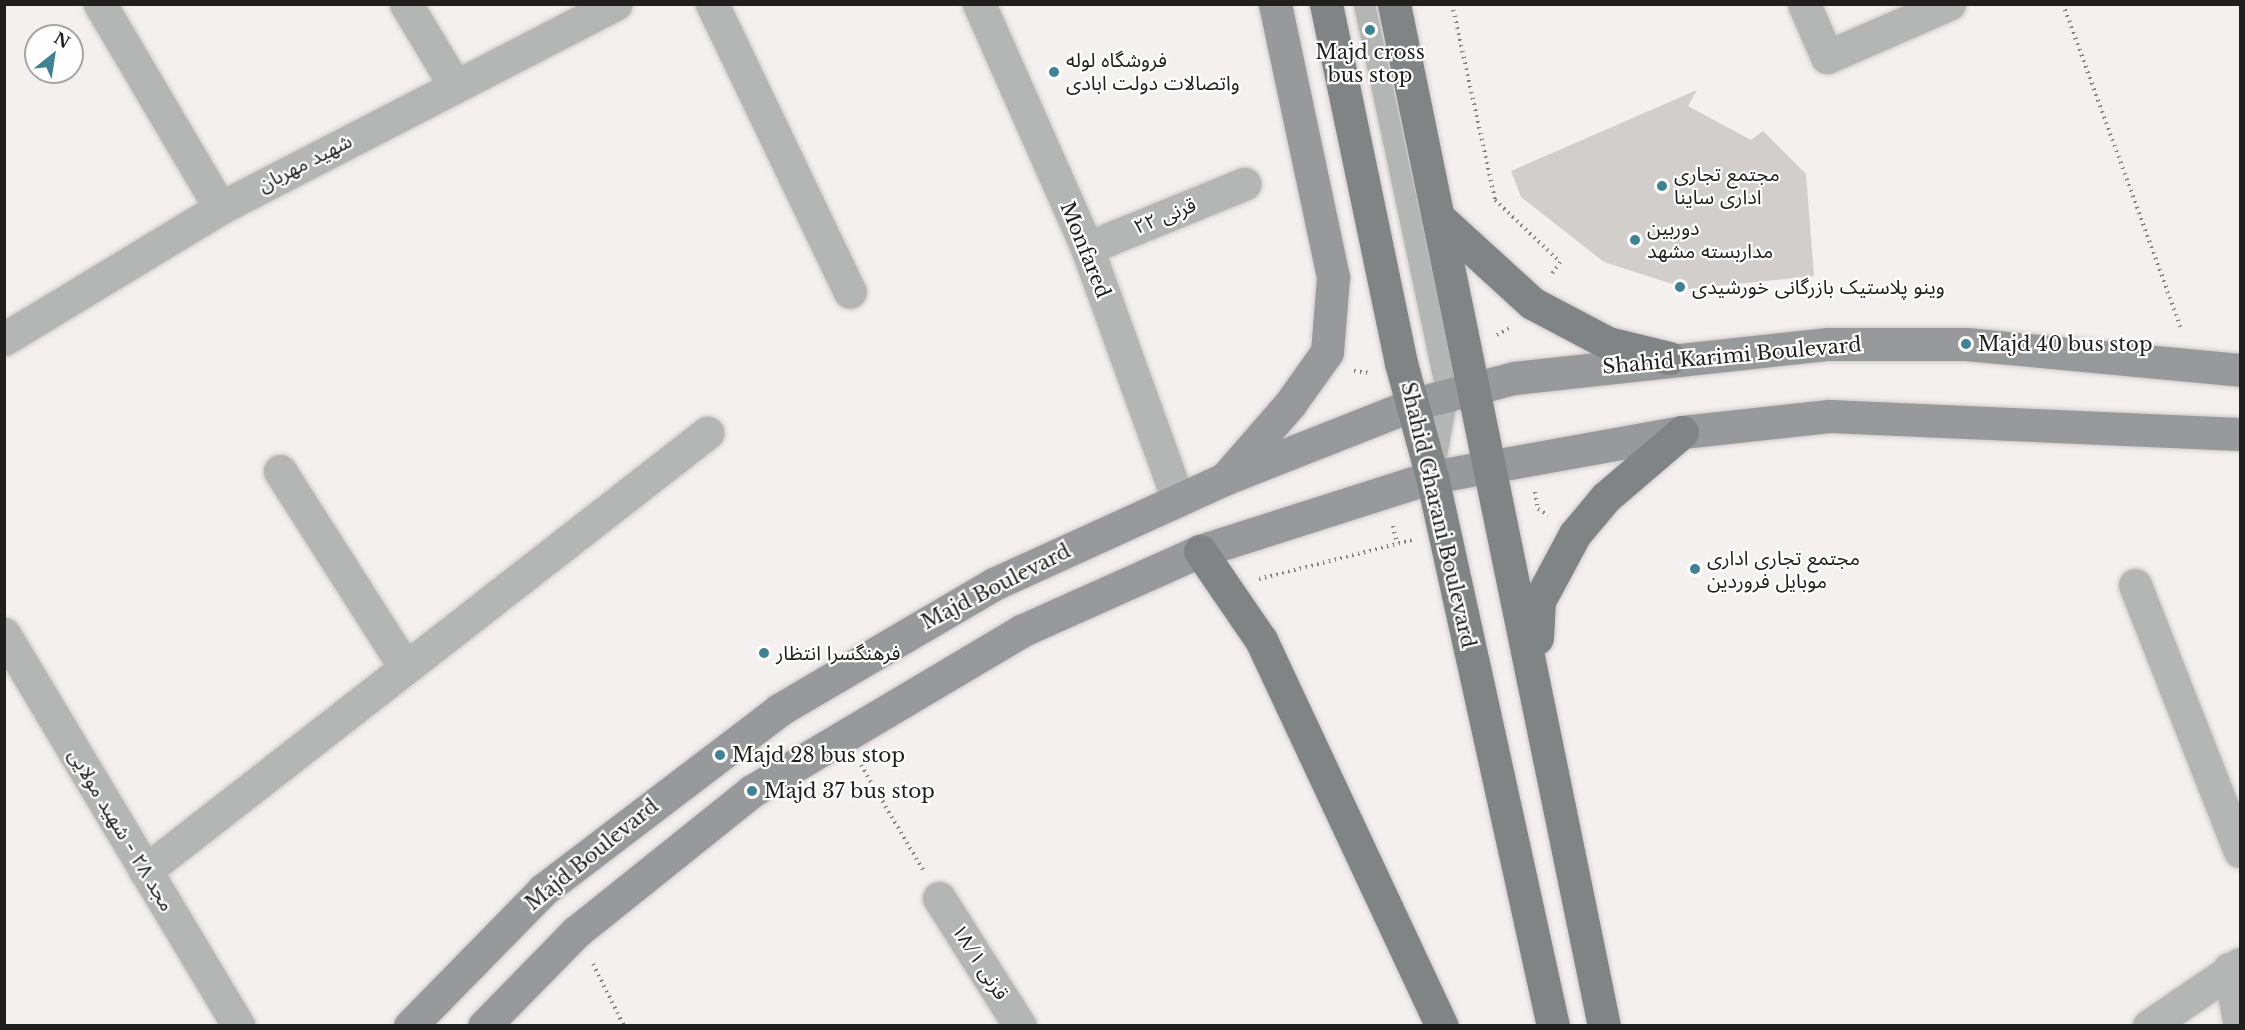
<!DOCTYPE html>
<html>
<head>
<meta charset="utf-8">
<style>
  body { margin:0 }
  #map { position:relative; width:2245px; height:1030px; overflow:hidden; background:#f4f0ef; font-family:"Libre Baskerville","Noto Sans Arabic",serif }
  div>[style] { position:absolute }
  .building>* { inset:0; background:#d1cecc }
  .path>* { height:4px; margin-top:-2px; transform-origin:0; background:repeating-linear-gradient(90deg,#83807f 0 1.5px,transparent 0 6px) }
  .roads { filter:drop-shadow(0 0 2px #cecac9) drop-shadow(0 0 2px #cecac9) }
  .service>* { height:21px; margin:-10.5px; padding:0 10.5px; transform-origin:10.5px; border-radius:10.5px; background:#b4b6b6 }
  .minor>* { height:33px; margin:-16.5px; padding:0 16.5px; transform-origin:16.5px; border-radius:16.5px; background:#b4b6b6 }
  .secondary>* { height:33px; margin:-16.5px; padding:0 16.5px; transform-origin:16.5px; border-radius:16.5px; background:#97999a }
  .primary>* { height:33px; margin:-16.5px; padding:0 16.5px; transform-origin:16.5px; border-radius:16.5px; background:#818485 }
  .dots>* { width:16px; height:16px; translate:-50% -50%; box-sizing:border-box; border:3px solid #fffefe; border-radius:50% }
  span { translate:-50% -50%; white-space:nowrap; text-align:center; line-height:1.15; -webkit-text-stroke:4.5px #fffefe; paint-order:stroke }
  .poi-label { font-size:20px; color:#201f1e }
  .left { translate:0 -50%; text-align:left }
  .street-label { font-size:20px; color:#201f1e }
  .frame { position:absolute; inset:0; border:6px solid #201f1e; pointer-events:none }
  .north { position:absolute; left:24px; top:24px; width:60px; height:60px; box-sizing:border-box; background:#fffefe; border:2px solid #a6a5a4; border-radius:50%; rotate:30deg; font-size:16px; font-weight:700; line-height:24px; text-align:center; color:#201f1e }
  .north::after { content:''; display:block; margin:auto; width:21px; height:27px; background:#408294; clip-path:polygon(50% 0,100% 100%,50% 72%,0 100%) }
</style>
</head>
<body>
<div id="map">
  <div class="building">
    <div style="clip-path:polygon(1697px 90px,1688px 106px,1751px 140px,1763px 131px,1806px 174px,1814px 276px,1688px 289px,1604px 262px,1521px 197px,1511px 171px)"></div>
  </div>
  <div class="path">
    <div style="left:1452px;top:4px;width:201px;rotate:77.6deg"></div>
    <div style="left:1495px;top:200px;width:90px;rotate:43.6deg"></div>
    <div style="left:1560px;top:262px;width:14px;rotate:124deg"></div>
    <div style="left:2063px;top:4px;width:346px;rotate:70deg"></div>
    <div style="left:1497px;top:335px;width:16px;rotate:-30deg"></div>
    <div style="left:1354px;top:371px;width:15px;rotate:8deg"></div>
    <div style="left:1535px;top:492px;width:17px;rotate:80deg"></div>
    <div style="left:1538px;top:509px;width:12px;rotate:31deg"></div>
    <div style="left:1393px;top:526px;width:18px;rotate:77deg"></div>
    <div style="left:1259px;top:579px;width:158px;rotate:-14.3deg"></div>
    <div style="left:861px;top:765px;width:122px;rotate:59.4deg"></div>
    <div style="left:593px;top:964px;width:69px;rotate:63.4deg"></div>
  </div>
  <div class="roads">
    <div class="service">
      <div style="left:1364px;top:4px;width:400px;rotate:78deg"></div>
      <div style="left:1447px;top:395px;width:71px;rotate:100.5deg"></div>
    </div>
    <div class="minor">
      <div style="left:100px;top:4px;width:237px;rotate:59.5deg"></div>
      <div style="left:406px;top:4px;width:96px;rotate:59.1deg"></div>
      <div style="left:712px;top:4px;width:319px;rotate:64.4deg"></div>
      <div style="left:979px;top:4px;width:267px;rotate:66.1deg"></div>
      <div style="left:1087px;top:248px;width:268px;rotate:70.1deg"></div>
      <div style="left:1804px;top:4px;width:58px;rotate:66.5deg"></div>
      <div style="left:1827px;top:57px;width:133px;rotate:-23.5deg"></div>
      <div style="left:1087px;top:248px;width:170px;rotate:-22.2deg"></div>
      <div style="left:4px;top:339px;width:253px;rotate:-31.2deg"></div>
      <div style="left:220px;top:208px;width:445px;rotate:-27.3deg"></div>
      <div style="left:280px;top:471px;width:232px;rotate:57.5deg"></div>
      <div style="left:2135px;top:585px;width:286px;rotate:68.5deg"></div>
      <div style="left:4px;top:634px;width:457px;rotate:59.1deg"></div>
      <div style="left:145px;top:871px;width:713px;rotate:-37.93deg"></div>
      <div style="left:939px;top:898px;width:151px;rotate:57.7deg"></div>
      <div style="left:2229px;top:969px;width:57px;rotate:78.9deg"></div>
      <div style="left:2149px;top:1026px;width:110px;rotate:-34.3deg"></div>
    </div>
    <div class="secondary">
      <div style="left:1229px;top:474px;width:93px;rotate:-48.9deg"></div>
      <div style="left:1290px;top:404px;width:64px;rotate:-54.6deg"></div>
      <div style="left:1327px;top:352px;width:75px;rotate:-85.4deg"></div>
      <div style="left:1333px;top:277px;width:279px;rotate:-102deg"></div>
      <div style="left:410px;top:1026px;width:190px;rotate:-45.6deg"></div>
      <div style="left:543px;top:890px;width:297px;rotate:-37.3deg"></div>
      <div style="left:779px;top:710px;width:249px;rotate:-30.4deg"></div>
      <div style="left:994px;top:584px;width:253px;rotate:-24.5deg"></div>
      <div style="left:1224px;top:479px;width:204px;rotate:-21.5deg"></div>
      <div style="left:1414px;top:404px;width:103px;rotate:-14.6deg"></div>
      <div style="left:1514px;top:378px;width:316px;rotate:-6.2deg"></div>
      <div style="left:1828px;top:344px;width:138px"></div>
      <div style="left:1966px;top:344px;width:275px;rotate:5.4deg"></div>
      <div style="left:484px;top:1026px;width:132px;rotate:-45.6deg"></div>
      <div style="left:576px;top:932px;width:226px;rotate:-38.7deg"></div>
      <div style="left:752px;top:791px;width:313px;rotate:-30.7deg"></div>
      <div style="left:1021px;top:631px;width:196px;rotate:-24.1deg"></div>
      <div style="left:1200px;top:551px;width:244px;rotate:-17.7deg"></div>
      <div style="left:1432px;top:477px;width:254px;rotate:-10.2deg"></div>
      <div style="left:1682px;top:432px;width:148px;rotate:-6.2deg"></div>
      <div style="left:1829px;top:416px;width:411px;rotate:2.5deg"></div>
    </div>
    <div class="primary">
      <div style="left:1326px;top:4px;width:367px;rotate:78.2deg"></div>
      <div style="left:1401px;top:363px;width:118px;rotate:74.8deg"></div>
      <div style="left:1432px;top:477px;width:562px;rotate:77.57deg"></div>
      <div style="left:1394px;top:4px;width:1043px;rotate:78.39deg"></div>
      <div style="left:1440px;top:219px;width:125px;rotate:42.4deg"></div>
      <div style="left:1532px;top:303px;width:86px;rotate:27.8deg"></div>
      <div style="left:1608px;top:343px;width:63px;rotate:13.8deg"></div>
      <div style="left:1200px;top:551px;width:108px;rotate:55.6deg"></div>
      <div style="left:1261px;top:640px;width:426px;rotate:64.9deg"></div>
      <div style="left:1537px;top:638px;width:37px;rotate:-87deg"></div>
      <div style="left:1539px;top:601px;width:76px;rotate:-61.8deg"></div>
      <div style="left:1575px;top:534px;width:48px;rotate:-50deg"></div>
      <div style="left:1606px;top:497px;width:100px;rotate:-40.5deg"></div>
    </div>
  </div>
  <div class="dots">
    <div style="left:1370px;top:30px;background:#408294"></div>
    <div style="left:1054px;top:72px;background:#408294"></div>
    <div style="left:1662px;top:186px;background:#408294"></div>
    <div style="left:1635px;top:240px;background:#408294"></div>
    <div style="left:1680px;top:287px;background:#408294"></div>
    <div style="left:1966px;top:344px;background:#408294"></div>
    <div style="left:1695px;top:569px;background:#408294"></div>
    <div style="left:764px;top:653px;background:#408294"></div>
    <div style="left:720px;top:755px;background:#408294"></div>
    <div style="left:752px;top:791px;background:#408294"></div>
  </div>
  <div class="poi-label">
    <span style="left:1370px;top:64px">Majd cross<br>bus stop</span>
    <span class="left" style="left:1066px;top:72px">فروشگاه لوله<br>واتصالات دولت ابادی</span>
    <span class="left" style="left:1674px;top:186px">مجتمع تجاری<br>اداری ساینا</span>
    <span class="left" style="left:1647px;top:240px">دوربین<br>مداربسته مشهد</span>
    <span class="left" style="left:1692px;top:287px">وینو پلاستیک بازرگانی خورشیدی</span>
    <span class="left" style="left:1978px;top:344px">Majd 40 bus stop</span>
    <span class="left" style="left:1707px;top:570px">مجتمع تجاری اداری<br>موبایل فروردین</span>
    <span class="left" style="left:776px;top:653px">فرهنگسرا انتظار</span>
    <span class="left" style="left:732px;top:755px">Majd 28 bus stop</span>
    <span class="left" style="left:764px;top:791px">Majd 37 bus stop</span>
  </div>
  <div class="street-label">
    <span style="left:305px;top:163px;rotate:-27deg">شهید مهربان</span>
    <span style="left:1165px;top:216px;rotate:-22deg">قرنی ۲۲</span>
    <span style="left:1085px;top:250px;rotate:68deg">Monfared</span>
    <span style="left:1732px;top:356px;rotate:-5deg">Shahid Karimi Boulevard</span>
    <span style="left:1438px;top:515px;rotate:77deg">Shahid Gharani Boulevard</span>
    <span style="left:996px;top:587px;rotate:-27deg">Majd Boulevard</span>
    <span style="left:121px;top:830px;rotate:59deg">مجد ۲۸ - شهید مولایی</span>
    <span style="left:592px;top:855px;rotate:-39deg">Majd Boulevard</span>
    <span style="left:980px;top:962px;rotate:57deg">قرنی ۱۸/۱</span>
  </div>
  <div class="frame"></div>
  <div class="north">N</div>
</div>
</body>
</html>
